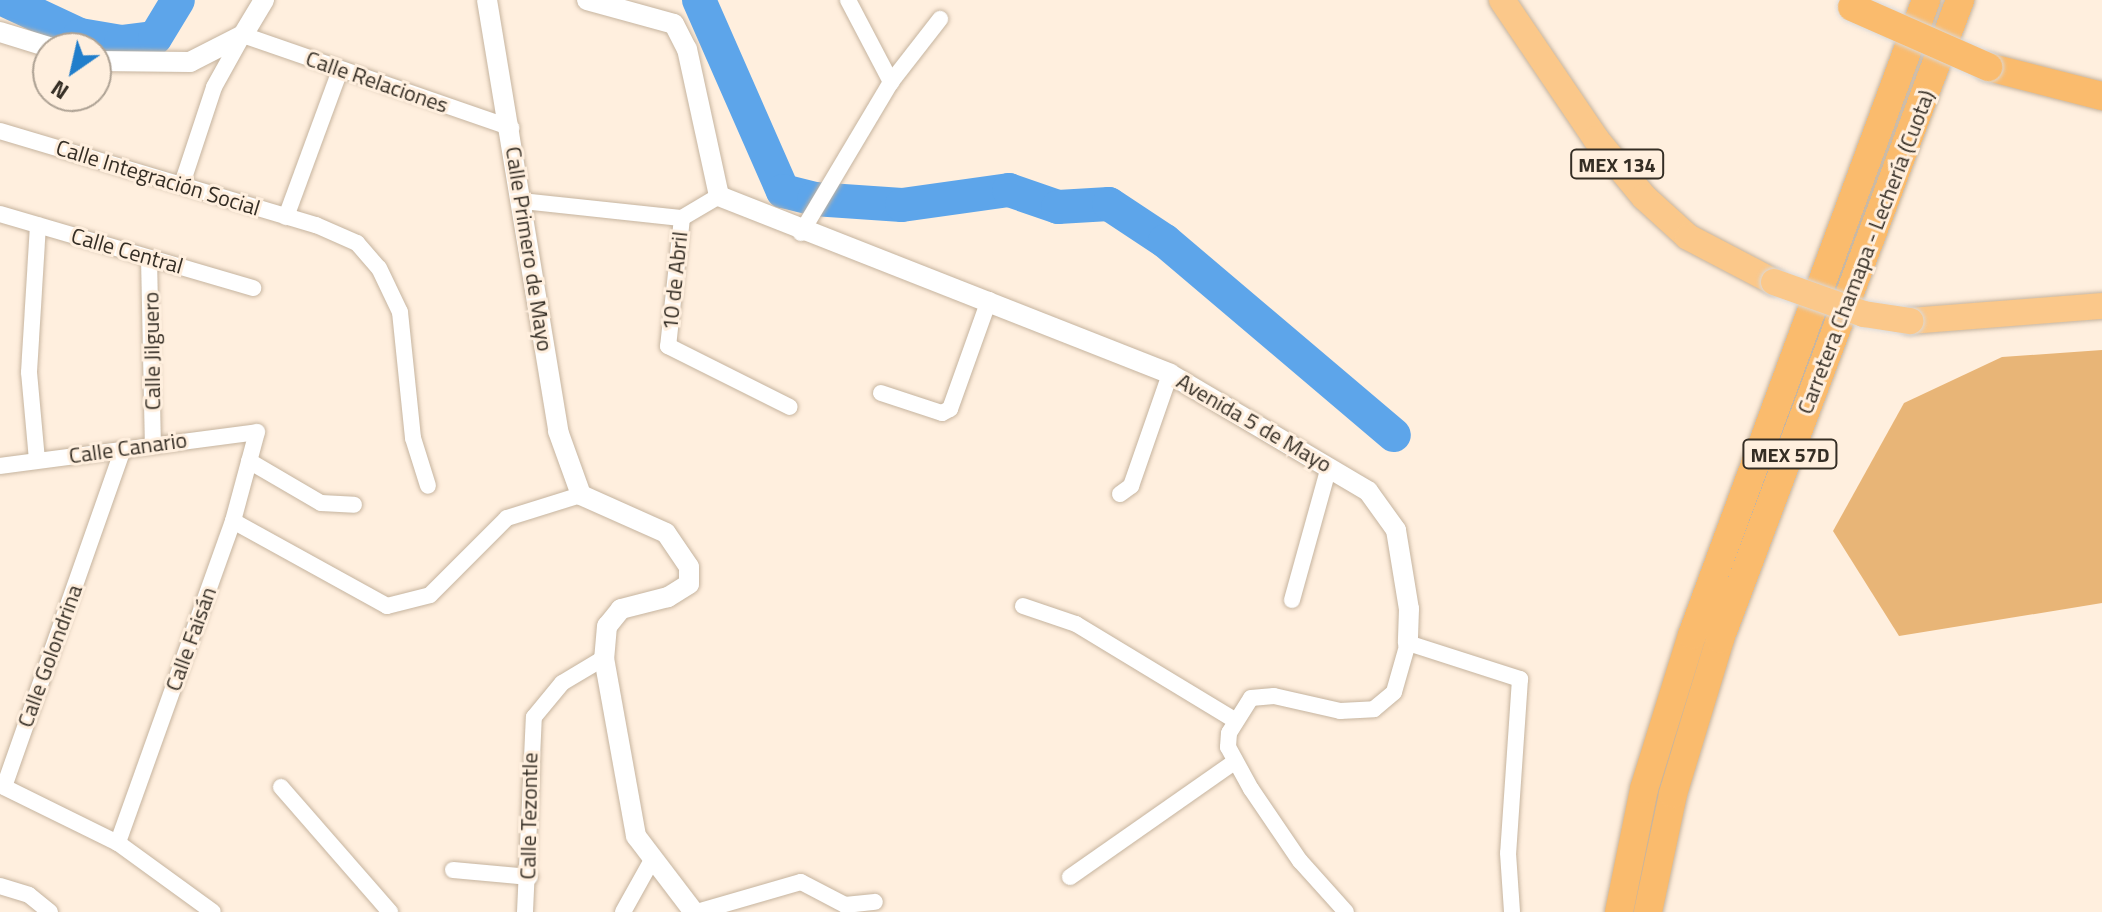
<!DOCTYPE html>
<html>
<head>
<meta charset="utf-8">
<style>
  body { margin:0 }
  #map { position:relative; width:2102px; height:912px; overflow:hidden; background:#ffefde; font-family:"Titillium Web",sans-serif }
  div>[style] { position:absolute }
  .green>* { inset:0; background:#e8b577 }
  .river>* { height:34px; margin:-17px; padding:0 17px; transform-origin:17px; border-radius:17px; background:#5da5ea }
  .roads { filter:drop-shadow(0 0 2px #c6b49f) drop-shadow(0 0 2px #c6b49f) }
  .minor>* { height:16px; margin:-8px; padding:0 8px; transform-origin:8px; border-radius:8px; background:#fff }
  .tertiary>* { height:20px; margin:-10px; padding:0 10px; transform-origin:10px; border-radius:10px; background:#fff }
  .trunk>* { height:26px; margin:-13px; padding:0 13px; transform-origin:13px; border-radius:13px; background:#fbc88a }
  .motorway>* { height:28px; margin:-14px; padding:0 14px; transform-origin:14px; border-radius:14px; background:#fabb6d }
  .bridges { filter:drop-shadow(0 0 2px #dbd9d8) drop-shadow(0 0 2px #dbd9d8) }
  .trunk-bridge>* { height:26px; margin:-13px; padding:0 13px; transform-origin:13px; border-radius:13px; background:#fbc88a }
  .motorway-bridge>* { height:28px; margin:-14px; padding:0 14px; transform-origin:14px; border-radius:14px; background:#fabb6d }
  span { translate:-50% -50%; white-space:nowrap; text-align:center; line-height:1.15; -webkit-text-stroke:6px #ffefde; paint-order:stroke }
  .shield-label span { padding:2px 6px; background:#ffefde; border:2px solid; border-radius:6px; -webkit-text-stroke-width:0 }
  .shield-label { font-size:20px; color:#352e25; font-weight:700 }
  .street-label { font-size:22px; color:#352e25 }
  .north { position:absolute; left:32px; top:32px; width:80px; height:80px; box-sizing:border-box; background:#ffefde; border:2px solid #aea294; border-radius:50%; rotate:214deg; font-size:22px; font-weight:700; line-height:32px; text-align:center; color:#352e25 }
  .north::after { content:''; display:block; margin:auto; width:28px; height:36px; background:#217ecb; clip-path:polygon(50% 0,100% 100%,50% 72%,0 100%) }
</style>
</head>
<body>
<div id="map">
  <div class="green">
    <div style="clip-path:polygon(2102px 350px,2102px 603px,1899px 636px,1833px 531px,1904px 403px,2002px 357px)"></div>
  </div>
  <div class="river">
    <div style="left:5px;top:0;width:83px;rotate:25deg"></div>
    <div style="left:80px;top:35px;width:42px;rotate:9.7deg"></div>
    <div style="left:121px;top:42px;width:34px;rotate:-7deg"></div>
    <div style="left:155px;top:38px;width:44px;rotate:-58.8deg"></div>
    <div style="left:699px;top:0;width:209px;rotate:66.3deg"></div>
    <div style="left:783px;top:191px;width:32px;rotate:14deg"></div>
    <div style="left:814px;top:199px;width:88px;rotate:3.9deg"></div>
    <div style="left:902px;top:205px;width:108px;rotate:-8deg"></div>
    <div style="left:1009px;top:190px;width:52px;rotate:19.1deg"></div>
    <div style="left:1058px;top:207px;width:51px;rotate:-3.4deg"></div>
    <div style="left:1109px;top:204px;width:67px;rotate:33.5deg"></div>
    <div style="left:1165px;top:241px;width:300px;rotate:40.3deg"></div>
  </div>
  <div class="roads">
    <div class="minor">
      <div style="left:848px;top:0;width:93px;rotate:62.3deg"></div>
      <div style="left:0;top:131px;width:330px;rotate:16.6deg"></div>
      <div style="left:316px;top:225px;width:45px;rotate:23.7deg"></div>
      <div style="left:357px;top:243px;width:33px;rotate:49deg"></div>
      <div style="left:379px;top:268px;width:49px;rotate:64.5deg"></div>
      <div style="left:400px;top:312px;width:127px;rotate:84.1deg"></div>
      <div style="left:413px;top:438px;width:50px;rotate:72.6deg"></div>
      <div style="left:182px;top:184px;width:102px;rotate:-71.7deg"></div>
      <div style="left:214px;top:87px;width:60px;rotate:-60.9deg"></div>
      <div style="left:243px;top:35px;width:284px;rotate:19.1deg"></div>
      <div style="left:719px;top:196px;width:43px;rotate:149.3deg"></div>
      <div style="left:682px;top:218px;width:129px;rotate:96.2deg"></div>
      <div style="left:668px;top:346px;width:136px;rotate:26.6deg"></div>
      <div style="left:522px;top:201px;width:161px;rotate:6.1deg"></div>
      <div style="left:0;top:214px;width:264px;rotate:16.3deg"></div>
      <div style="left:286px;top:217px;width:157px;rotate:-69.8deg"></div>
      <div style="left:801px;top:233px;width:176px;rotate:-59.2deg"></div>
      <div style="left:891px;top:82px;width:80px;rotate:-52.1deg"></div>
      <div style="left:149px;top:258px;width:185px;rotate:88.8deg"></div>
      <div style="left:881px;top:393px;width:64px;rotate:18.2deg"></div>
      <div style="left:942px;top:413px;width:9px;rotate:-27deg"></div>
      <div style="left:950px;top:409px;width:116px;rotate:-70.3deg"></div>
      <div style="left:123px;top:449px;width:358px;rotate:109.4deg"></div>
      <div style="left:4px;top:787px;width:127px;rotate:26.2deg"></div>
      <div style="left:118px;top:843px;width:117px;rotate:36deg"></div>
      <div style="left:37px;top:460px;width:88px;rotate:-95.2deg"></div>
      <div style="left:29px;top:372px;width:147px;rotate:-86.5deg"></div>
      <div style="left:249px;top:461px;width:83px;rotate:30.3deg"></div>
      <div style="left:321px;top:503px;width:33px;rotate:3deg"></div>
      <div style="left:0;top:466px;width:259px;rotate:-7.5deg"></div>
      <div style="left:257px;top:432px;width:92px;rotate:105.1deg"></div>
      <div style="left:233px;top:521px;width:342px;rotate:109.7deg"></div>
      <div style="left:1120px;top:494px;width:14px;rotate:-36deg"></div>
      <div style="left:1131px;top:486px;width:119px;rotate:-70.8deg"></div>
      <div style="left:233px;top:521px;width:176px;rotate:28.9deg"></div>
      <div style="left:387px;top:606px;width:44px;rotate:-14.3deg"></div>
      <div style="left:430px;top:595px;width:109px;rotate:-45deg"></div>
      <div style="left:507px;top:518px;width:77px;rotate:-17.3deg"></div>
      <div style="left:1292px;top:600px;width:138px;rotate:-74.5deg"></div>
      <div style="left:1023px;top:606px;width:56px;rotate:18.8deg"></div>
      <div style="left:1076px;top:624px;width:187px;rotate:31.2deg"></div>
      <div style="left:281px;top:787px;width:166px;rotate:48.9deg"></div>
      <div style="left:453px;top:870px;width:77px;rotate:5.2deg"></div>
      <div style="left:1070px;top:877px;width:200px;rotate:-35deg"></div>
      <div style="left:0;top:886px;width:30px;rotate:17deg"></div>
      <div style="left:29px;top:895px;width:27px;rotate:39deg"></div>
      <div style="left:525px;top:912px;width:195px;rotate:-87.4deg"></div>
      <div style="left:534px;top:717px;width:44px;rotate:-50.5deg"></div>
      <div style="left:562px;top:683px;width:49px;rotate:-30.8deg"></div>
      <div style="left:623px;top:912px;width:62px;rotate:-60.9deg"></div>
      <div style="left:697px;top:912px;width:108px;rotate:-16.1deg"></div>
      <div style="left:801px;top:882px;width:50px;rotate:27.6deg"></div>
      <div style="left:845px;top:905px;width:30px;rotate:-6deg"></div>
      <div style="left:1346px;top:912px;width:69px;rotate:-132deg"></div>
      <div style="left:1300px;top:861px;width:87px;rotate:-124.2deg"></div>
      <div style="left:1251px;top:789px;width:48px;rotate:-118.7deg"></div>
      <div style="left:1228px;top:747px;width:14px;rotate:-86deg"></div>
      <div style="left:1229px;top:733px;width:41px;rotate:-57.8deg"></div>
      <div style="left:1251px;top:698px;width:23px;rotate:-5deg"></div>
      <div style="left:1274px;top:696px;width:68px;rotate:12.8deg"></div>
      <div style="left:1340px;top:711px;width:34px;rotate:-3deg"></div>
      <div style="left:1374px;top:709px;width:26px;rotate:-40deg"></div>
      <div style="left:1394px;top:692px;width:51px;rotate:-74.1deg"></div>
      <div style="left:1408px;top:643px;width:118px;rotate:17.8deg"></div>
      <div style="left:1520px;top:679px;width:174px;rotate:93.9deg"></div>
      <div style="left:1508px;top:853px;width:59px;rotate:86.1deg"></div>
    </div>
    <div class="tertiary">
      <div style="left:487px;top:0;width:437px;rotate:80.6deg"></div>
      <div style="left:558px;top:431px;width:68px;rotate:70.2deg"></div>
      <div style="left:581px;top:495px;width:93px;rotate:24.1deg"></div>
      <div style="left:666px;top:533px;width:41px;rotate:55.9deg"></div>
      <div style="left:689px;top:567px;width:17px;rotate:90deg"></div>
      <div style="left:689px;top:584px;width:25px;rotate:148deg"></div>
      <div style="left:668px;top:597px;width:49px;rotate:165.7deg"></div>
      <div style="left:621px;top:609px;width:22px;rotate:129deg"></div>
      <div style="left:607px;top:626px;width:32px;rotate:95deg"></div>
      <div style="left:604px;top:658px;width:181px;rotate:79.8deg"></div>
      <div style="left:636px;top:836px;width:96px;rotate:52.7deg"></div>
      <div style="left:587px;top:0;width:90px;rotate:15.4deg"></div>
      <div style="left:674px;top:24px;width:28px;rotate:63deg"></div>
      <div style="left:687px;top:49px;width:150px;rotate:77.7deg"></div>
      <div style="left:719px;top:196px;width:485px;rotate:21.5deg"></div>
      <div style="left:1170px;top:374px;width:230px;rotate:30.6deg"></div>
      <div style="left:1368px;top:491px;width:48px;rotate:54.3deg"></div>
      <div style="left:1396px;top:530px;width:80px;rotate:80.7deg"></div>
      <div style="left:1409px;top:609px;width:34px;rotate:92deg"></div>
      <div style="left:0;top:32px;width:54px;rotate:17.1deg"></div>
      <div style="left:96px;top:61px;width:94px;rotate:0.6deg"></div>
      <div style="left:190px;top:62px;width:59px;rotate:-27deg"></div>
      <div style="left:243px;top:35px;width:41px;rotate:-59deg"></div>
    </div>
    <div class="trunk">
      <div style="left:1502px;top:0;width:168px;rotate:55.9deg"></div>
      <div style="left:1596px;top:139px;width:75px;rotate:50.4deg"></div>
      <div style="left:1644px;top:197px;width:59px;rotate:42.3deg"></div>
      <div style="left:1688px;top:237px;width:97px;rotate:27.6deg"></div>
      <div style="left:1910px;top:321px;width:193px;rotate:-4.5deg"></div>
    </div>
    <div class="motorway">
      <div style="left:1988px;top:67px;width:118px;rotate:14.3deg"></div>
      <div style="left:1619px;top:912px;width:126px;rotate:-78.5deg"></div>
      <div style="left:1644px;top:789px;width:161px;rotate:-72.7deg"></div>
      <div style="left:1692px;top:635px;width:677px;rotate:-69.77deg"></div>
      <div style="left:1648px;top:912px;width:121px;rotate:-78deg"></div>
      <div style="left:1673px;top:794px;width:162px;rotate:-73.1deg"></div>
      <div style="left:1720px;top:639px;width:683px;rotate:-69.41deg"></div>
    </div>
  </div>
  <div class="bridges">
    <div class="trunk-bridge">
      <div style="left:1774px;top:282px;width:96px;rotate:19.6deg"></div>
      <div style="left:1864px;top:314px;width:47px;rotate:8.7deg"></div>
    </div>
    <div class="motorway-bridge">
      <div style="left:1852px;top:7px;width:149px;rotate:23.8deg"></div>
    </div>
  </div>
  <div class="shield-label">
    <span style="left:1617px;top:164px">MEX 134</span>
    <span style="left:1790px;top:454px">MEX 57D</span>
  </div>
  <div class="street-label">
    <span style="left:377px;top:82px;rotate:19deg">Calle Relaciones</span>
    <span style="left:158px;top:178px;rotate:17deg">Calle Integración Social</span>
    <span style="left:529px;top:249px;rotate:81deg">Calle Primero de Mayo</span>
    <span style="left:127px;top:251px;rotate:16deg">Calle Central</span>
    <span style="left:1866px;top:252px;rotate:-69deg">Carretera Chamapa - Lechería (Cuota)</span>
    <span style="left:675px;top:281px;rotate:-84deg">10 de Abril</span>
    <span style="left:152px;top:351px;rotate:-91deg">Calle Jilguero</span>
    <span style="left:1254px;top:423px;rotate:30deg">Avenida 5 de Mayo</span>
    <span style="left:128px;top:448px;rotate:-8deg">Calle Canario</span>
    <span style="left:191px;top:639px;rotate:-70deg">Calle Faisán</span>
    <span style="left:50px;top:656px;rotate:-70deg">Calle Golondrina</span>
    <span style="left:529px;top:816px;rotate:-89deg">Calle Tezontle</span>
  </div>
  <div class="north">N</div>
</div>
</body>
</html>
